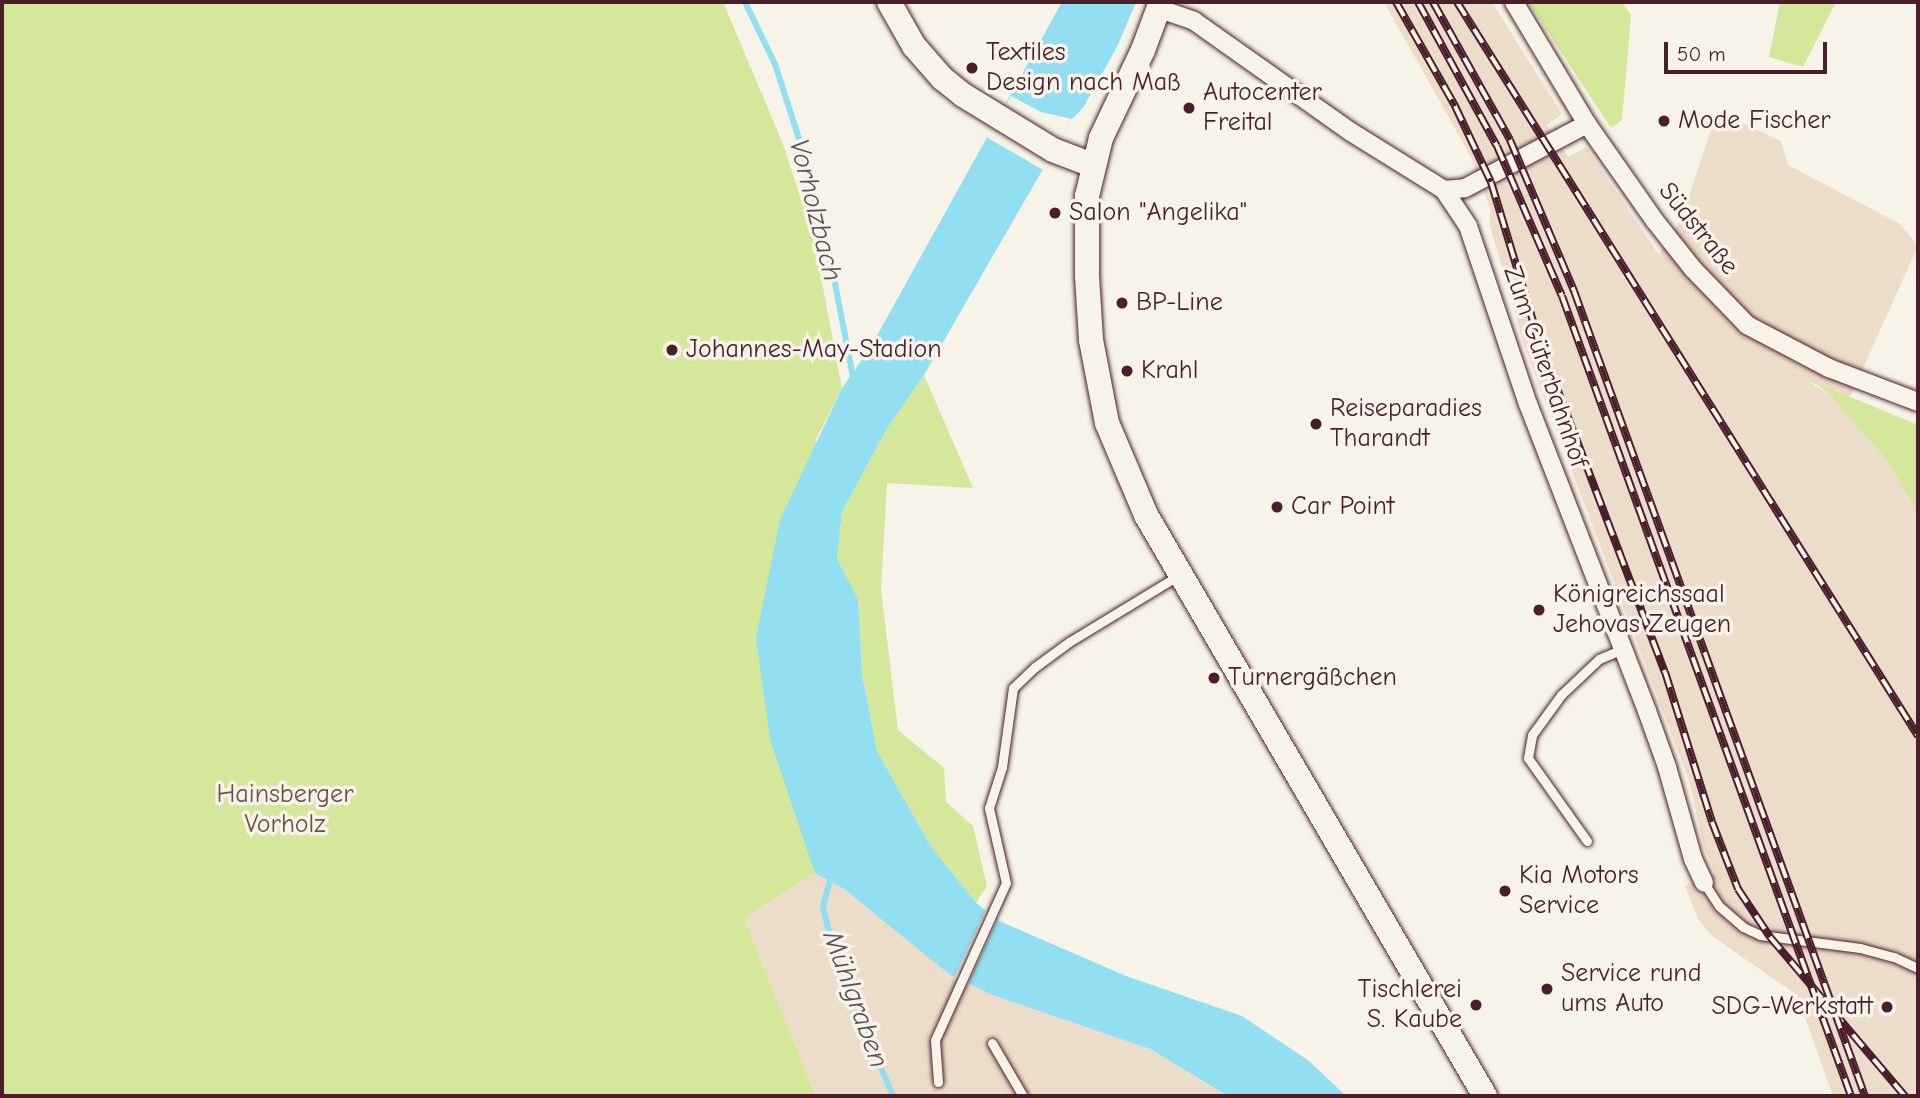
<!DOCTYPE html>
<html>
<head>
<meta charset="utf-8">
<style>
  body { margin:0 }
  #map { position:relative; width:1920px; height:1098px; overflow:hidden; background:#f7f3e8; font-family:"Comic Neue",sans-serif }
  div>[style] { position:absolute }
  .built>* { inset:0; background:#ecdcca }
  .green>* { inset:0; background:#d4e79b }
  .water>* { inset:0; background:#91dff0 }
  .pier>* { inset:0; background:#f7f3e8 }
  .stream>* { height:6px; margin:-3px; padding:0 3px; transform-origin:3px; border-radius:3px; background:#91dff0 }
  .roads { filter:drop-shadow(0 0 2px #4a1f2b) drop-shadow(0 0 2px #4a1f2b) }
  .lane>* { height:9px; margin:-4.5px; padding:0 4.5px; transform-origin:4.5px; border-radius:4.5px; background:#f7f3e8 }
  .street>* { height:18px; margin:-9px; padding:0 9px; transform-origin:9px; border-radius:9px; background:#f7f3e8 }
  .secondary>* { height:24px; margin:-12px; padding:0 12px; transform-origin:12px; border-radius:12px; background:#f7f3e8 }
  .rail>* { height:8px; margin-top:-4px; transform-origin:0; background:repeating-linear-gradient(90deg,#f7f3e8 0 16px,#4a1f2b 0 32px); box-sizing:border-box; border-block:2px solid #4a1f2b }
  .dots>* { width:19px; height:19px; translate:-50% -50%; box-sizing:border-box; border:4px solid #f7f3e8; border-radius:50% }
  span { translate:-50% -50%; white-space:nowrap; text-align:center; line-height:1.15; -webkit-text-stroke:7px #f7f3e8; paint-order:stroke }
  .poi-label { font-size:26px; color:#4a1f2b }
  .left { translate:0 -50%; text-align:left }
  .right { translate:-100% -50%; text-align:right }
  .street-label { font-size:26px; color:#4a1f2b }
  .park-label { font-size:26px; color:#6c5147 }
  .water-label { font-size:28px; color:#5c4f5c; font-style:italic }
  .frame { position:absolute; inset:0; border:4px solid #4a1f2b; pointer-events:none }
  .scale { position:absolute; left:1664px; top:42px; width:163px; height:32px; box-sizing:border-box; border:4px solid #4a1f2b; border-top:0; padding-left:9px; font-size:21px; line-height:24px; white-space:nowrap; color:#4a1f2b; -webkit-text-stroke:5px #f7f3e8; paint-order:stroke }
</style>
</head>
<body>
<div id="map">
  <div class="built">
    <div style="clip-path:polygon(1384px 2px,1492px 2px,1562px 114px,1547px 125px,1568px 157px,1586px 147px,1659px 255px,1682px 217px,1717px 111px,1781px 141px,1788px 165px,1900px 224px,1918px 246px,1850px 397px,1801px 377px,1829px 394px,1889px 463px,1918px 514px,1918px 1096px,1833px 1096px,1797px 995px,1712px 936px,1698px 919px,1685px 886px,1715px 873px,1704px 848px,1689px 780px,1524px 345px,1489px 222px,1491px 211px,1471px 157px)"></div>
    <div style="clip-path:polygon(815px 873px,844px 889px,866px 907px,995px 996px,1150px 1049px,1228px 1096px,816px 1096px,744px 918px)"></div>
  </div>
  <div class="green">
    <div style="clip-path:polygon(2px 2px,723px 2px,783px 144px,814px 239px,842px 388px,816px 439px,802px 831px,815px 873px,744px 918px,816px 1096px,2px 1096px)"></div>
    <div style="clip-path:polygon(1528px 2px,1622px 2px,1631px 15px,1622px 120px,1611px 128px)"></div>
    <div style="clip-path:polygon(1780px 2px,1836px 2px,1803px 67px,1769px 57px)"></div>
    <div style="clip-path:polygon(1761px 360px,1918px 425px,1918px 514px,1889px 463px,1829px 394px,1818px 385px)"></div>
    <div style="clip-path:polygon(924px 375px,973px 488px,887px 483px,881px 590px,898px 730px,944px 768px,946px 802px,973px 826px,987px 886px,976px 903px,930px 845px,877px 751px,862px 674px,858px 600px,837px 559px,842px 512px,886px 430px)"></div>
  </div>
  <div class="water">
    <div style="clip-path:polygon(1062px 2px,1136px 2px,1118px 45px,1083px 108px,1072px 119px,924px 375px,886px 430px,842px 512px,837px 559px,858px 599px,862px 674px,877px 751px,930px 845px,976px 903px,999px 921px,1126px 976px,1242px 1016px,1309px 1061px,1346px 1096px,1228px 1096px,1150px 1049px,995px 996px,949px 974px,844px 889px,815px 873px,770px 739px,756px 638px,780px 520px,842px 388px,869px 350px)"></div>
  </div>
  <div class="pier">
    <div style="clip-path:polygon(1011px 96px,1041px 112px,1072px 119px,1043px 170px,986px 137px)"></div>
    <div style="clip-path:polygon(987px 907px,999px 917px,967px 986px,953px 980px)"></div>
  </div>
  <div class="stream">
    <div style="left:745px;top:2px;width:69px;rotate:64.2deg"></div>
    <div style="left:775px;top:64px;width:88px;rotate:72.2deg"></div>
    <div style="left:802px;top:148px;width:129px;rotate:76.1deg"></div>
    <div style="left:833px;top:273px;width:111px;rotate:79.1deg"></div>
    <div style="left:832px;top:873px;width:35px;rotate:105deg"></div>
    <div style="left:823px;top:907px;width:63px;rotate:76.2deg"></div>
    <div style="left:838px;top:968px;width:139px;rotate:66.7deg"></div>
  </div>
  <div class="roads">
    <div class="lane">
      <div style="left:1587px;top:841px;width:102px;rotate:-125.4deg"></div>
      <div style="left:1528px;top:758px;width:23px;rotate:-80deg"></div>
      <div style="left:1532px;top:735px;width:49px;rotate:-54.1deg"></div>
      <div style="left:1561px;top:695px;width:52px;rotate:-43.5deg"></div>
      <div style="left:1599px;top:659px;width:26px;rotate:-23deg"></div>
      <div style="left:1704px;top:883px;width:27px;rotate:57deg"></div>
      <div style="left:1719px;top:906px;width:32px;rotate:41deg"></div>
      <div style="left:1743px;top:927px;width:19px;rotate:25deg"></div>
      <div style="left:1760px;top:935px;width:101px;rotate:7.4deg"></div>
      <div style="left:1860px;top:948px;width:35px;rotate:15deg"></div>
      <div style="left:1894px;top:957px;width:26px;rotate:25deg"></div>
      <div style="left:992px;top:1043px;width:61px;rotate:59.7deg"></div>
      <div style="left:938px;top:1082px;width:42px;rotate:-94.1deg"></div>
      <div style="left:935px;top:1040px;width:172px;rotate:-65.7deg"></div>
      <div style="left:1006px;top:883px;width:77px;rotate:-102.8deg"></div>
      <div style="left:989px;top:808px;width:43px;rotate:-72.4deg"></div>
      <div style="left:1002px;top:767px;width:80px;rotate:-82.1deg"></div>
      <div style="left:1013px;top:688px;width:30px;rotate:-44deg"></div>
      <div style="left:1035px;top:667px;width:42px;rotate:-36.3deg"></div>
      <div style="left:1069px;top:642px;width:129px;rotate:-31.3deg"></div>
    </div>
    <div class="street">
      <div style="left:1514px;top:2px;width:142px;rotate:59.1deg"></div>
      <div style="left:1587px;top:124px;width:118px;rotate:55deg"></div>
      <div style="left:1655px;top:221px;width:61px;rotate:51.6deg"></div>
      <div style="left:1693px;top:269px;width:78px;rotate:46deg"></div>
      <div style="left:1747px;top:325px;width:93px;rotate:27.7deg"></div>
      <div style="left:1829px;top:368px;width:95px;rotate:20.9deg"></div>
      <div style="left:1160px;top:9px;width:36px;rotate:19deg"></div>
      <div style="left:1194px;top:21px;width:192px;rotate:35.3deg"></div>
      <div style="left:1351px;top:132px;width:110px;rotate:31.9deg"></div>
      <div style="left:1444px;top:190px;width:43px;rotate:56.3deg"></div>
      <div style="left:1468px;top:226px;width:188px;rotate:71.4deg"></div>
      <div style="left:1528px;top:404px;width:329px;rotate:68.8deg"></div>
      <div style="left:1647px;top:711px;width:59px;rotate:70.3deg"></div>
      <div style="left:1667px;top:767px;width:96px;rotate:74.2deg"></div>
      <div style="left:1693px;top:859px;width:26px;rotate:65deg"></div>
      <div style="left:1444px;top:190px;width:21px;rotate:-5deg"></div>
      <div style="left:1465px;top:188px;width:138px;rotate:-27.7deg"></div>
    </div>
    <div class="secondary">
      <div style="left:889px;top:2px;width:51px;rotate:60.4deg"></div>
      <div style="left:914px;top:46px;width:43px;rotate:48.8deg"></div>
      <div style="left:942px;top:78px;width:27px;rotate:39deg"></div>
      <div style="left:963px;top:95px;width:105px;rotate:31.4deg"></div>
      <div style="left:1053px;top:150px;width:42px;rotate:21deg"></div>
      <div style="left:1161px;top:2px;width:51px;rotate:110.6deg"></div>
      <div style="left:1143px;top:50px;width:98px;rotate:115.5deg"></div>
      <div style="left:1101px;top:138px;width:60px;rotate:103.6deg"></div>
      <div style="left:1087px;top:196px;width:80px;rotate:90deg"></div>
      <div style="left:1087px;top:276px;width:64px;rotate:86.4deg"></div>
      <div style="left:1091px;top:340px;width:85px;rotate:79.1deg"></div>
      <div style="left:1107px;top:423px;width:100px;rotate:67deg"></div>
      <div style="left:1146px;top:515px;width:673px;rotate:59.74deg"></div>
    </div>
  </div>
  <div class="rail">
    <div style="left:1396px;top:2px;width:120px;rotate:60.4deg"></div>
    <div style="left:1455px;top:106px;width:84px;rotate:64.7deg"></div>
    <div style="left:1491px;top:182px;width:166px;rotate:73.2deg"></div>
    <div style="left:1539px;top:341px;width:354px;rotate:69.2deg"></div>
    <div style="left:1665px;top:672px;width:157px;rotate:72.6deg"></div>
    <div style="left:1712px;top:822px;width:72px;rotate:68.8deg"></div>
    <div style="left:1738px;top:889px;width:58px;rotate:56.3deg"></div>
    <div style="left:1770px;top:937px;width:209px;rotate:49.7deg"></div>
    <div style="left:1418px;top:2px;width:164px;rotate:61.3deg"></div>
    <div style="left:1497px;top:146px;width:163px;rotate:66.6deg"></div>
    <div style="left:1562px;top:296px;width:851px;rotate:70.14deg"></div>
    <div style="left:1433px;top:2px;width:158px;rotate:60.8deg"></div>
    <div style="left:1510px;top:140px;width:164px;rotate:67deg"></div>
    <div style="left:1574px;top:291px;width:856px;rotate:70.13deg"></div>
    <div style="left:1457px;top:2px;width:867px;rotate:57.87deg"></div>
  </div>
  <div class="dots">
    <div style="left:972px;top:68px;background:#4a1f2b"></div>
    <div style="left:1189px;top:108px;background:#4a1f2b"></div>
    <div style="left:1664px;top:121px;background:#4a1f2b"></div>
    <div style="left:1055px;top:213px;background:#4a1f2b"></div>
    <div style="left:1122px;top:303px;background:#4a1f2b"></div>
    <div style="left:672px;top:350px;background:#4a1f2b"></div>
    <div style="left:1127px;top:371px;background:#4a1f2b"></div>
    <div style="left:1316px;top:424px;background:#4a1f2b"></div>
    <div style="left:1277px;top:507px;background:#4a1f2b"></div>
    <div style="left:1539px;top:610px;background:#4a1f2b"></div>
    <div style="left:1214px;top:678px;background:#4a1f2b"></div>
    <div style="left:1505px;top:891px;background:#4a1f2b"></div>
    <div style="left:1547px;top:989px;background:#4a1f2b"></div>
    <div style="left:1476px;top:1005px;background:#4a1f2b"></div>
    <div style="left:1887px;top:1007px;background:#4a1f2b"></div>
  </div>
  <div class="poi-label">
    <span class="left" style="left:986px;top:68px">Textiles<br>Design nach Maß</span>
    <span class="left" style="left:1203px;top:108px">Autocenter<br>Freital</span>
    <span class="left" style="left:1678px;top:121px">Mode Fischer</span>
    <span class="left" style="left:1069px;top:213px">Salon "Angelika"</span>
    <span class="left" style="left:1136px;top:303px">BP-Line</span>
    <span class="left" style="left:686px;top:350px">Johannes-May-Stadion</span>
    <span class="left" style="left:1141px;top:371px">Krahl</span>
    <span class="left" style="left:1330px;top:424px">Reiseparadies<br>Tharandt</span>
    <span class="left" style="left:1291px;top:507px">Car Point</span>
    <span class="left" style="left:1553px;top:610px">Königreichssaal<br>Jehovas Zeugen</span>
    <span class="left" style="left:1228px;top:678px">Turnergäßchen</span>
    <span class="left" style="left:1519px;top:891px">Kia Motors<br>Service</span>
    <span class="left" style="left:1561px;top:989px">Service rund<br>ums Auto</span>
    <span class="right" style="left:1462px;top:1005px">Tischlerei<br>S. Kaube</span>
    <span class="right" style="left:1873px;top:1007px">SDG-Werkstatt</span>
  </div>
  <div class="street-label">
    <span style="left:1698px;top:229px;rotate:51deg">Südstraße</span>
    <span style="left:1545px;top:367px;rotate:71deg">Zum Güterbahnhof</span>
  </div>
  <div class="park-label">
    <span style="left:285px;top:810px">Hainsberger<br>Vorholz</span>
  </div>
  <div class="water-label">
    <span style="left:816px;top:210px;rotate:76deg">Vorholzbach</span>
    <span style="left:856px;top:999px;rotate:70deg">Mühlgraben</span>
  </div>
  <div class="frame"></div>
  <div class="scale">50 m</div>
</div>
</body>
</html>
